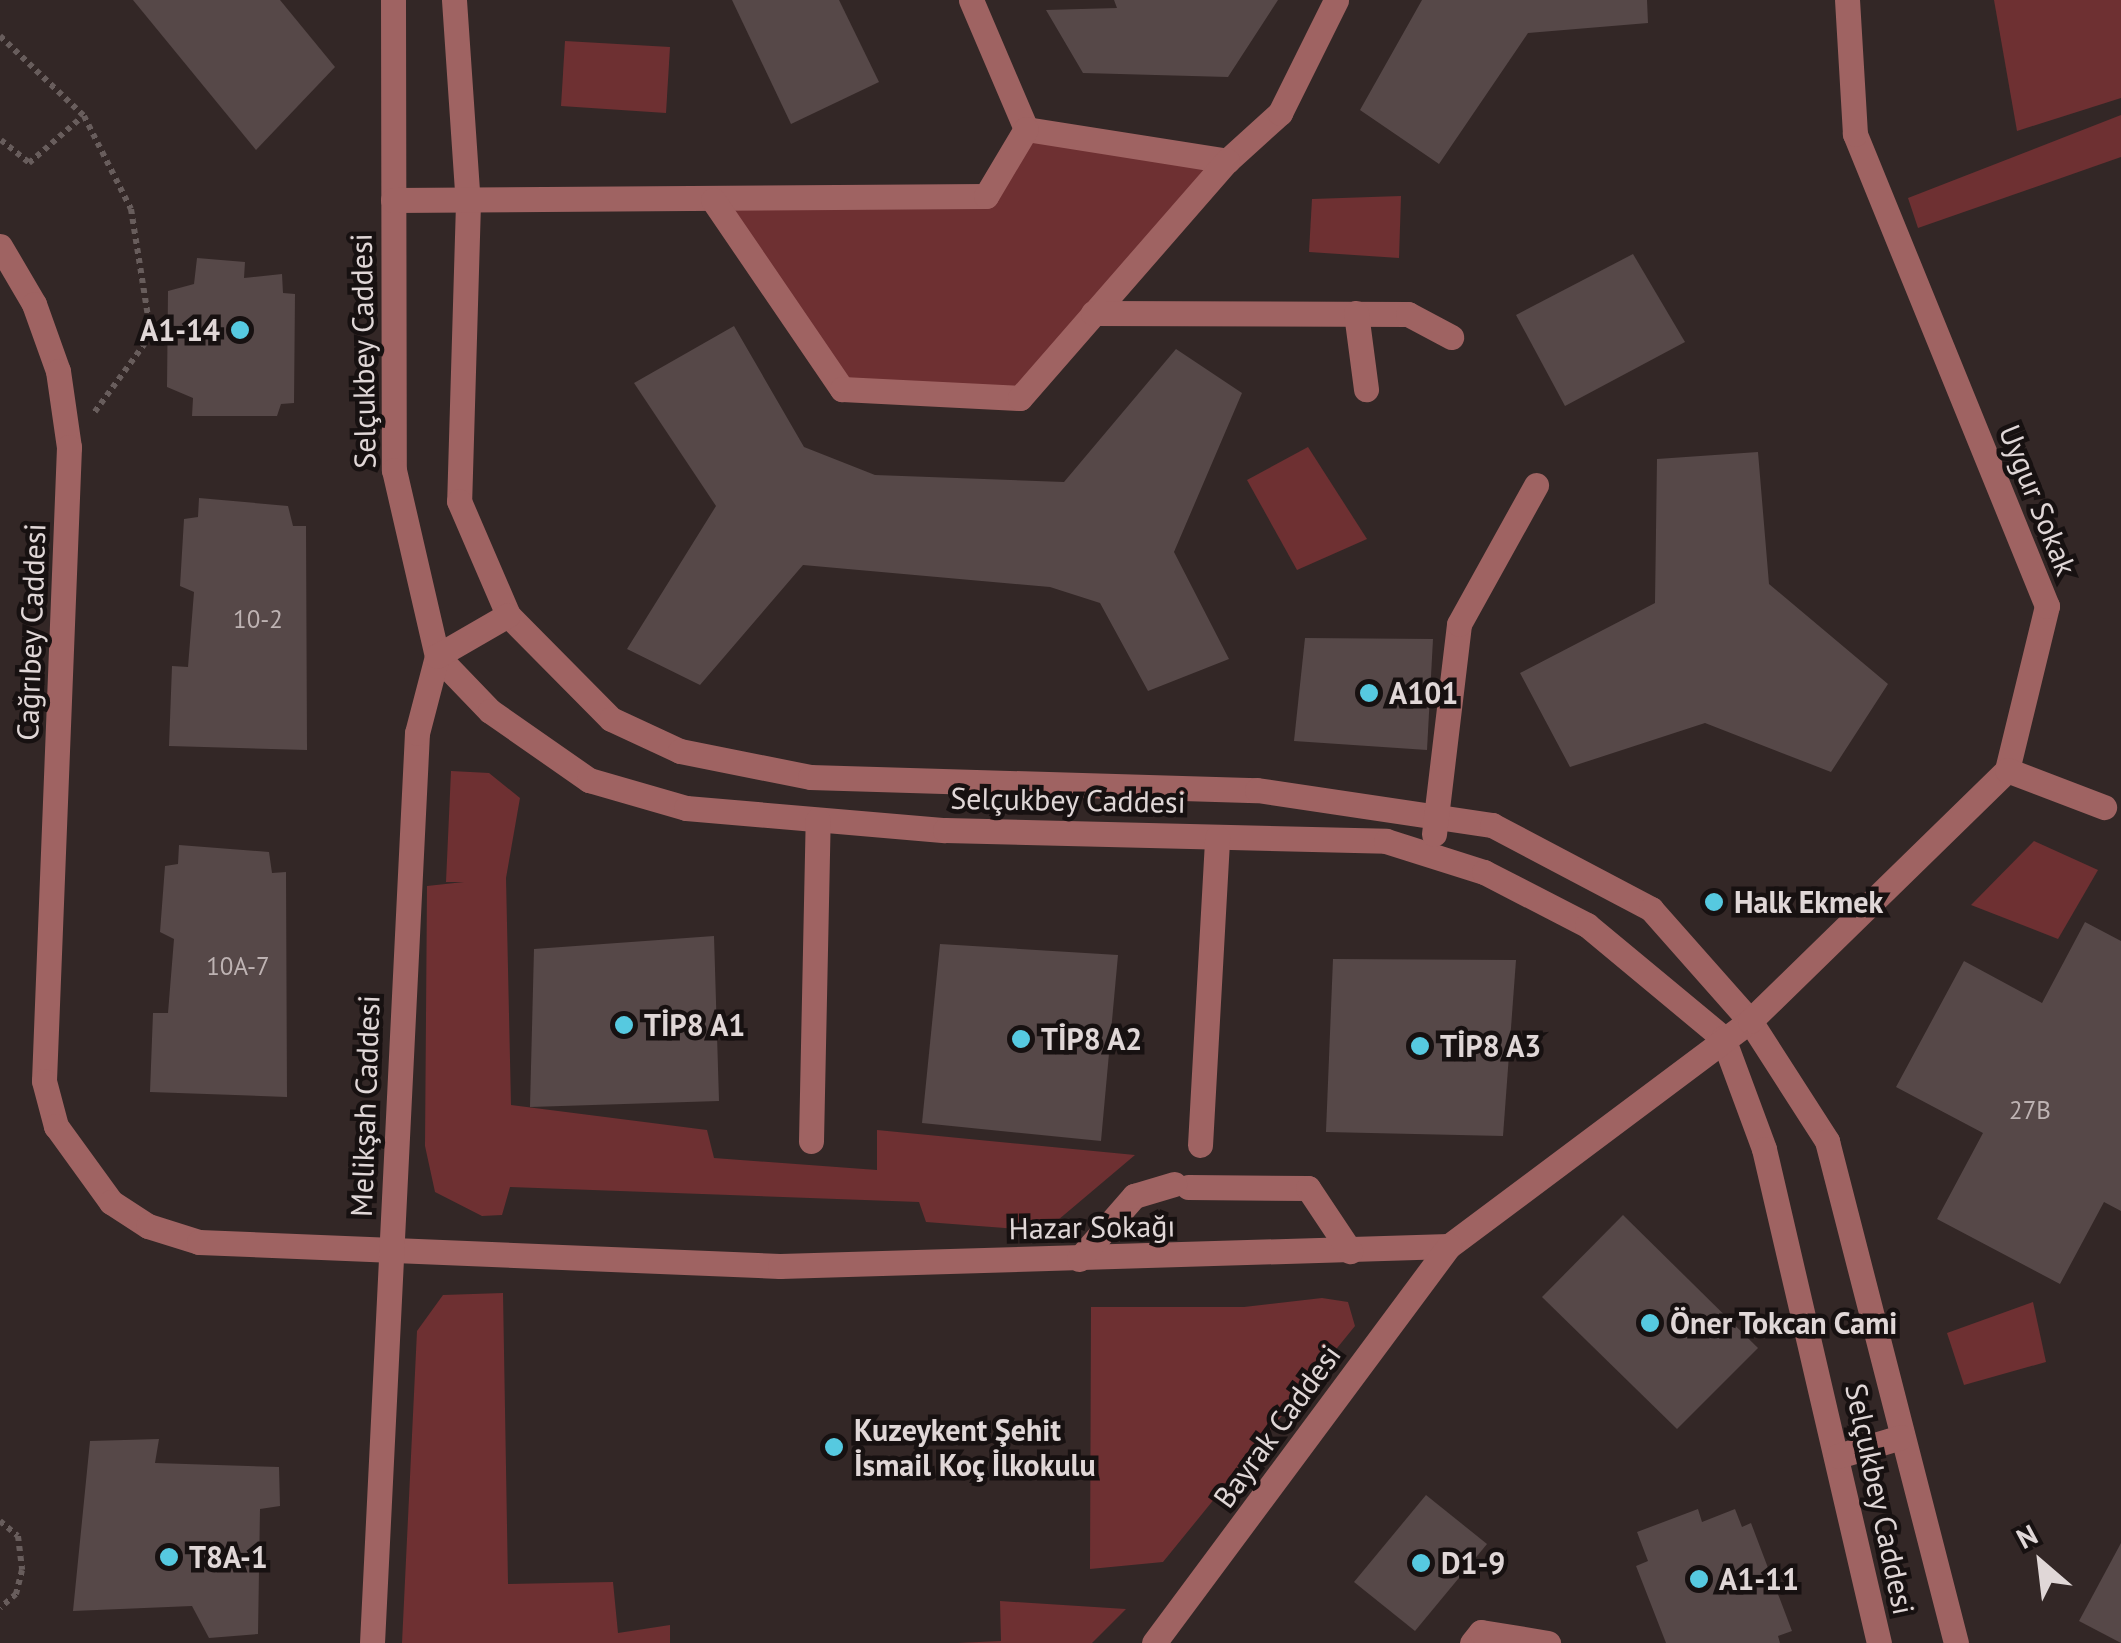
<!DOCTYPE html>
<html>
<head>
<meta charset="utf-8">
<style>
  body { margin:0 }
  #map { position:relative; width:2121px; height:1643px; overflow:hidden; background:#332726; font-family:"PT Sans",sans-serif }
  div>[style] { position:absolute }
  .green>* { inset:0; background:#6e3032 }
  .building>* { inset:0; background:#564848 }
  .path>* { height:6px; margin-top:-3px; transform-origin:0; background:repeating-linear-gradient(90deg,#685d5c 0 5px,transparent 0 10px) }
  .minor>* { height:25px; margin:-12.5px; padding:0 12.5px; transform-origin:12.5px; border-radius:12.5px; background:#9f6362 }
  .dots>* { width:28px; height:28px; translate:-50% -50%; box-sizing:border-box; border:5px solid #171111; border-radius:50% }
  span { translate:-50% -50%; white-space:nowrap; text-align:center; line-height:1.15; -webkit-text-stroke:9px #171111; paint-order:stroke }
  .number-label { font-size:25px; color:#beb3b3 }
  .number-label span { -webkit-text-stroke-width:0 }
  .poi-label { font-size:30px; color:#e0d7d7; font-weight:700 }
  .right { translate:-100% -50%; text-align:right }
  .left { translate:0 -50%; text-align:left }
  .street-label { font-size:30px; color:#e0d7d7 }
  .north { position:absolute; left:1991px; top:1513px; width:100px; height:100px; -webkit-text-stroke:8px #171111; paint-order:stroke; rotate:332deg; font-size:28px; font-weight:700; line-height:40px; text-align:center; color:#e0d7d7 }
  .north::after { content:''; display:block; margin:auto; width:35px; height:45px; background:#e0d7d7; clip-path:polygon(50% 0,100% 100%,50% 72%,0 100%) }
</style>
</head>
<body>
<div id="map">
  <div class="green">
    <div style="clip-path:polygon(1994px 0,2121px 0,2121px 98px,2017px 131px)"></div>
    <div style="clip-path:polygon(565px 41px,670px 47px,666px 113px,561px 106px)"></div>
    <div style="clip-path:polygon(2121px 115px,2121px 157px,1918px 228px,1908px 198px)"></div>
    <div style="clip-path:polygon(1026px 129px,1227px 161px,1020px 398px,842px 389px,713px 200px,986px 196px)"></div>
    <div style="clip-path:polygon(1401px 196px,1399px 258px,1309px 252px,1312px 199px)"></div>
    <div style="clip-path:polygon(1308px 447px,1367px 539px,1297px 570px,1247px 480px)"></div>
    <div style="clip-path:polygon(451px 771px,489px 773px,520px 798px,506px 878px,511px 1105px,707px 1130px,714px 1158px,877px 1170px,877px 1130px,1135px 1155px,1045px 1231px,926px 1222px,919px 1202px,510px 1187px,502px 1215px,482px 1216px,435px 1192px,425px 1146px,427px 886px,464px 882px,446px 882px)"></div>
    <div style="clip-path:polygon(2034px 841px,2098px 870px,2058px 939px,1971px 905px)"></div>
    <div style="clip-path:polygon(503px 1293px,508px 1584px,613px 1582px,618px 1633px,670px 1625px,670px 1643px,402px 1643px,417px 1331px,443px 1295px)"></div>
    <div style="clip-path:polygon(1322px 1298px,1348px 1302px,1355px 1326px,1163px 1562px,1090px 1569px,1091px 1307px,1244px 1307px)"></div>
    <div style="clip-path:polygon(2033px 1302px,2046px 1362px,1964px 1385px,1947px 1333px)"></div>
    <div style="clip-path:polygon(1000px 1601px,1126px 1609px,1092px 1643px,957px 1643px,1001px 1641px)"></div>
  </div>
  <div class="building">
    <div style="clip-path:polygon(133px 0,280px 0,335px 67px,256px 150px)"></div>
    <div style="clip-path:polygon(732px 0,839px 0,879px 82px,791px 124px)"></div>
    <div style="clip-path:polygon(1114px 0,1278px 0,1228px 77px,1083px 73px,1046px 10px,1117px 8px)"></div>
    <div style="clip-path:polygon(1422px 0,1647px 0,1648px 23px,1528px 33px,1439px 164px,1360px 110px)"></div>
    <div style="clip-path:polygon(1633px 254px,1685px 342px,1565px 406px,1516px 315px)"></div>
    <div style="clip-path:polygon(197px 258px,245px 262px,244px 278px,282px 274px,283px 293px,295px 294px,294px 403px,281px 404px,277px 416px,192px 416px,193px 398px,167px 387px,168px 291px,194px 284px)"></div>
    <div style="clip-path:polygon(734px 326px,804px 447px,875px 475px,1064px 482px,1176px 349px,1242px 393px,1174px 552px,1229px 659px,1148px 691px,1100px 603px,1050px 587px,803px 565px,700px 685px,627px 649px,716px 506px,634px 383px)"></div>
    <div style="clip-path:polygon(1758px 452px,1769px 584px,1888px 684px,1831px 772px,1705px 723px,1570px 767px,1520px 673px,1655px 603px,1657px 459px)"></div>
    <div style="clip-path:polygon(199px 498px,288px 506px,293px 526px,306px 526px,307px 750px,169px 746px,172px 666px,188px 667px,194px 592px,180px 586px,184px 519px,198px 517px)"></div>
    <div style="clip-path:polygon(1305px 638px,1433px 639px,1427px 750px,1294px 741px)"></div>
    <div style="clip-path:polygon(179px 845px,269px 852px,272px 873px,286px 872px,287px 1097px,150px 1092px,153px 1013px,168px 1013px,174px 939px,160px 932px,165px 866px,178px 864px)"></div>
    <div style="clip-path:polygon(2085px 922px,2121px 941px,2121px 1211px,2104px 1202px,2060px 1284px,1937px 1219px,1983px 1133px,1896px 1087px,1964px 961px,2042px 1003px)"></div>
    <div style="clip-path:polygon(714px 936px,719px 1101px,530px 1107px,534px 949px)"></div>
    <div style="clip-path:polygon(940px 944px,1118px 955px,1101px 1141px,922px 1123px)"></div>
    <div style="clip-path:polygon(1333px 959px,1516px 960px,1503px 1136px,1326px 1132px)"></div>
    <div style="clip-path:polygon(1623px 1215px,1758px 1348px,1677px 1429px,1542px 1297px)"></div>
    <div style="clip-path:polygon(159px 1439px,155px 1463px,279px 1467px,280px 1506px,260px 1509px,258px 1634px,209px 1638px,192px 1606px,73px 1611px,90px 1441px)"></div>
    <div style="clip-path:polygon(1426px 1495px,1487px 1544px,1415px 1631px,1354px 1582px)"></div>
    <div style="clip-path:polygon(1698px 1509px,1702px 1522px,1735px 1509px,1742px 1527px,1751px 1523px,1792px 1631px,1778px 1636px,1780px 1643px,1666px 1643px,1636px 1566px,1648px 1561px,1637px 1532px)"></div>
    <div style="clip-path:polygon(2121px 1543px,2121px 1643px,2079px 1621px)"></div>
  </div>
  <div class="path">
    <div style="left:0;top:36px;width:116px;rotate:43.6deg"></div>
    <div style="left:84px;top:116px;width:104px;rotate:63.2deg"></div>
    <div style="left:131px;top:209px;width:128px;rotate:81deg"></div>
    <div style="left:151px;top:335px;width:97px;rotate:126.2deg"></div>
    <div style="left:1px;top:140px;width:36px;rotate:39deg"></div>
    <div style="left:29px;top:163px;width:72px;rotate:-41deg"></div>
    <div style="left:0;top:1521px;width:23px;rotate:40deg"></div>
    <div style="left:18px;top:1536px;width:34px;rotate:83deg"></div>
    <div style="left:22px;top:1570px;width:25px;rotate:104deg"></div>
    <div style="left:16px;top:1594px;width:21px;rotate:139deg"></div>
  </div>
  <div class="minor">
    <div style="left:393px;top:0;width:470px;rotate:89.9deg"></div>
    <div style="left:394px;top:470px;width:191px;rotate:77deg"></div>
    <div style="left:437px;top:656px;width:76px;rotate:46.1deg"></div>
    <div style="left:490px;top:711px;width:121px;rotate:34.9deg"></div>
    <div style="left:589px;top:780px;width:101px;rotate:16.1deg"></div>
    <div style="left:686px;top:808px;width:260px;rotate:4.9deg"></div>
    <div style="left:945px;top:830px;width:441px;rotate:1.4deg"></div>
    <div style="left:1386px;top:841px;width:103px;rotate:17.6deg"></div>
    <div style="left:1484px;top:872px;width:116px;rotate:27.2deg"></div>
    <div style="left:1587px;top:925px;width:177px;rotate:39.7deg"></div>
    <div style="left:1723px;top:1038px;width:118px;rotate:69.7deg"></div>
    <div style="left:1764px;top:1149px;width:507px;rotate:76.9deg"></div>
    <div style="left:454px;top:0;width:203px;rotate:86.1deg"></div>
    <div style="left:468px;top:203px;width:298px;rotate:91.7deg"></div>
    <div style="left:459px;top:501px;width:124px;rotate:66.7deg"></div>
    <div style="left:508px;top:615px;width:146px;rotate:45.3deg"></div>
    <div style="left:611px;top:719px;width:76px;rotate:24.9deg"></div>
    <div style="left:680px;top:751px;width:133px;rotate:11.3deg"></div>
    <div style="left:810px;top:777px;width:447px;rotate:1.7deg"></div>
    <div style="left:1257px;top:790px;width:238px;rotate:8.5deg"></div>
    <div style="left:1492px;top:825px;width:180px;rotate:27.8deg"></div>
    <div style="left:1651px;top:909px;width:149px;rotate:48.5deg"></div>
    <div style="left:1750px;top:1021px;width:143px;rotate:57.3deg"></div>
    <div style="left:1827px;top:1141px;width:518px;rotate:75.59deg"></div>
    <div style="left:971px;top:0;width:140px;rotate:66.9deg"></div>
    <div style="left:1026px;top:129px;width:204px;rotate:9deg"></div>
    <div style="left:1227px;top:161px;width:72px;rotate:-42.2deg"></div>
    <div style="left:1280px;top:113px;width:126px;rotate:-63.6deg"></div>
    <div style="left:393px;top:200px;width:593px;rotate:-0.39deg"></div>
    <div style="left:986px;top:196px;width:78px;rotate:-59.2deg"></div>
    <div style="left:713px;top:200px;width:229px;rotate:55.7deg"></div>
    <div style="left:842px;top:389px;width:178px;rotate:2.9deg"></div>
    <div style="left:1020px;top:398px;width:315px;rotate:-48.9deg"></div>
    <div style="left:0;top:246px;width:67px;rotate:59.6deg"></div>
    <div style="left:34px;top:304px;width:71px;rotate:70.3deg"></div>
    <div style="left:58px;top:371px;width:77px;rotate:81.8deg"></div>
    <div style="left:69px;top:447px;width:634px;rotate:92.26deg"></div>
    <div style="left:44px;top:1081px;width:47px;rotate:75.1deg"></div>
    <div style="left:56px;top:1126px;width:94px;rotate:54.1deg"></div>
    <div style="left:111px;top:1202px;width:44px;rotate:33deg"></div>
    <div style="left:148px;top:1226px;width:53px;rotate:17.4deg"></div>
    <div style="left:199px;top:1242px;width:581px;rotate:2.37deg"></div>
    <div style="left:780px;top:1266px;width:669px;rotate:-1.71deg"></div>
    <div style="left:1449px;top:1246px;width:376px;rotate:-36.8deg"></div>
    <div style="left:1750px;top:1021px;width:359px;rotate:-44.3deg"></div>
    <div style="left:2007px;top:770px;width:169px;rotate:-76.3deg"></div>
    <div style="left:2047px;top:606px;width:510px;rotate:-112.14deg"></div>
    <div style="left:1855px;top:134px;width:134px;rotate:-93.4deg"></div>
    <div style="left:1093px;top:313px;width:315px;rotate:0.2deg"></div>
    <div style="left:1408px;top:314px;width:49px;rotate:28.1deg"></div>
    <div style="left:1356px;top:313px;width:77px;rotate:82.5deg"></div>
    <div style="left:2007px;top:770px;width:104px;rotate:20.9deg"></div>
    <div style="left:1434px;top:834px;width:211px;rotate:-83.2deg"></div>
    <div style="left:1459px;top:624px;width:159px;rotate:-61deg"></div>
    <div style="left:811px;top:1141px;width:321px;rotate:-88.8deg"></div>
    <div style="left:1200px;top:1145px;width:308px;rotate:-86.8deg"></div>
    <div style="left:1188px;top:1187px;width:120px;rotate:0.5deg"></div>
    <div style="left:1308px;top:1188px;width:76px;rotate:56.3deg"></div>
    <div style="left:1079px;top:1259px;width:84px;rotate:-48.9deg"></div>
    <div style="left:1134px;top:1196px;width:42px;rotate:-16.7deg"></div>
    <div style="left:1838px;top:1456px;width:66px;rotate:-16.8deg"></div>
    <div style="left:372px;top:1643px;width:911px;rotate:-87.17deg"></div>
    <div style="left:417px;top:733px;width:80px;rotate:-75.4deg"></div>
    <div style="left:437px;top:656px;width:82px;rotate:-30deg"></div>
    <div style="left:1154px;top:1643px;width:495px;rotate:-53.4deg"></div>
    <div style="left:1472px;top:1643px;width:14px;rotate:-51deg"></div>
    <div style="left:1481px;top:1632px;width:68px;rotate:9.3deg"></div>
  </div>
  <div class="dots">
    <div style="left:240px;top:330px;background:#56c9e0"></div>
    <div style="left:1369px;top:693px;background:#56c9e0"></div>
    <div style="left:1714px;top:902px;background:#56c9e0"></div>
    <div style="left:624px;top:1025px;background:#56c9e0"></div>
    <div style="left:1021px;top:1039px;background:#56c9e0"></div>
    <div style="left:1420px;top:1046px;background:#56c9e0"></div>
    <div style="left:1650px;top:1323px;background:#56c9e0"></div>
    <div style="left:834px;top:1447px;background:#56c9e0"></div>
    <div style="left:169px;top:1557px;background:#56c9e0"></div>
    <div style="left:1421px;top:1563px;background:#56c9e0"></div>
    <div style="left:1699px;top:1579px;background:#56c9e0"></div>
  </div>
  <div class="number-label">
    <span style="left:258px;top:619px">10-2</span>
    <span style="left:238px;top:966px">10A-7</span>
    <span style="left:2030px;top:1110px">27B</span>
  </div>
  <div class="poi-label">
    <span class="right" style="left:220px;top:330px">A1-14</span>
    <span class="left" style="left:1389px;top:693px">A101</span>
    <span class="left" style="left:1734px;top:902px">Halk Ekmek</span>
    <span class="left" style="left:644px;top:1025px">TİP8 A1</span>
    <span class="left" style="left:1041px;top:1039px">TİP8 A2</span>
    <span class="left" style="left:1440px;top:1046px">TİP8 A3</span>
    <span class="left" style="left:1670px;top:1323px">Öner Tokcan Cami</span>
    <span class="left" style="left:854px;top:1447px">Kuzeykent Şehit<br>İsmail Koç İlkokulu</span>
    <span class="left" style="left:189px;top:1557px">T8A-1</span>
    <span class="left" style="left:1441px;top:1563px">D1-9</span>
    <span class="left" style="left:1719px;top:1579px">A1-11</span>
  </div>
  <div class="street-label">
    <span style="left:363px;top:351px;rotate:-91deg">Selçukbey Caddesi</span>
    <span style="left:2038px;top:500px;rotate:68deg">Uygur Sokak</span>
    <span style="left:31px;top:632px;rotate:-88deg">Cağrıbey Caddesi</span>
    <span style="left:1068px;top:800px;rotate:1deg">Selçukbey Caddesi</span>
    <span style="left:365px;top:1106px;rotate:-88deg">Melikşah Caddesi</span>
    <span style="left:1092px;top:1227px;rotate:-1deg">Hazar Sokağı</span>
    <span style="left:1277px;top:1426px;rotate:-54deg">Bayrak Caddesi</span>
    <span style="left:1880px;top:1499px;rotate:78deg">Selçukbey Caddesi</span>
  </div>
  <div class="north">N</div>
</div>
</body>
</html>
